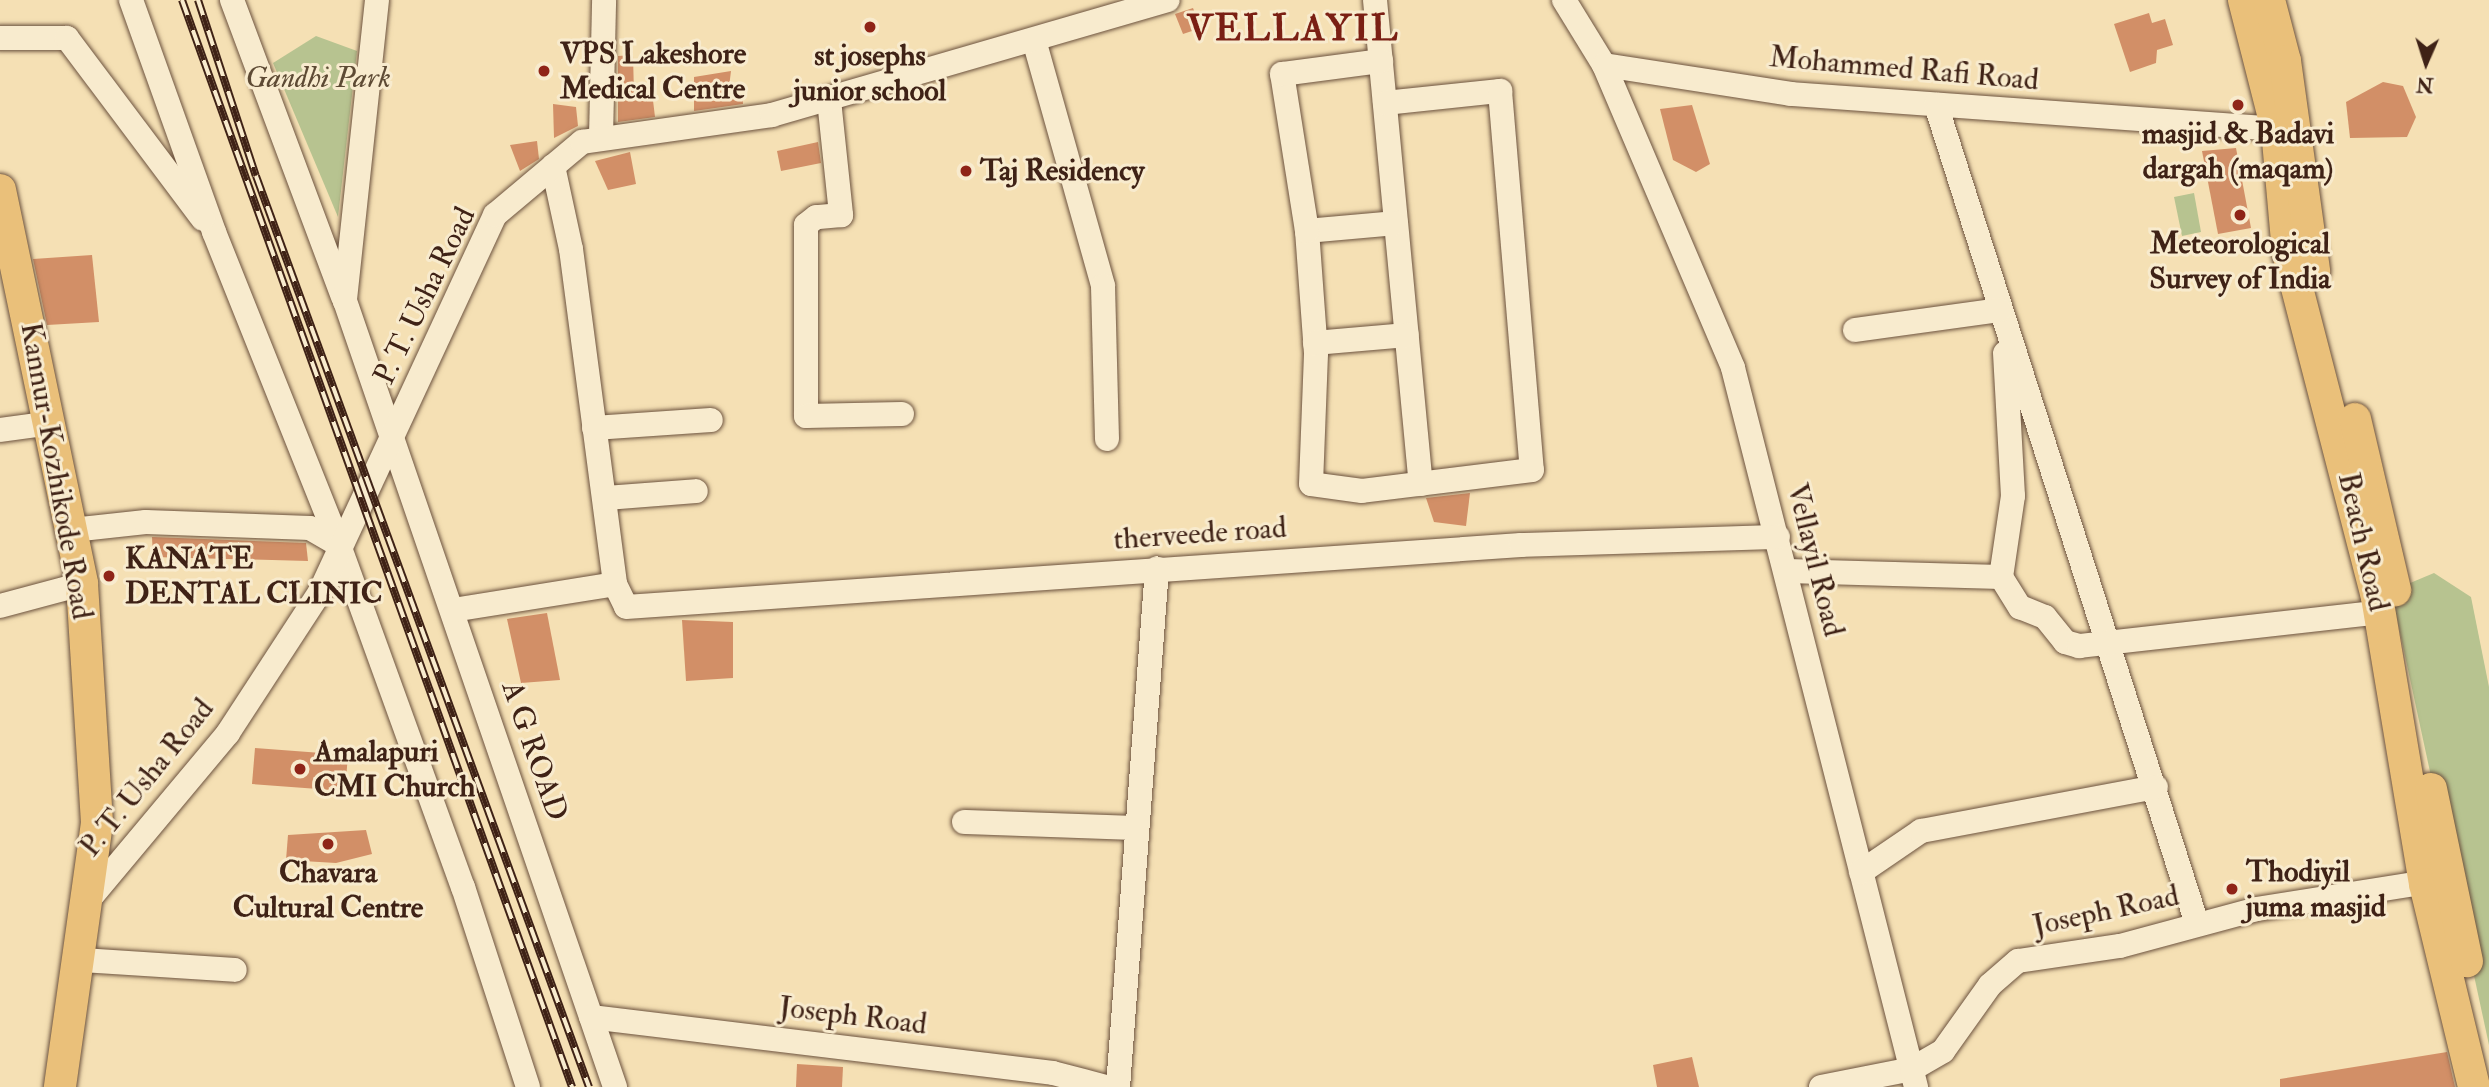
<!DOCTYPE html>
<html>
<head>
<meta charset="utf-8">
<style>
  body { margin:0 }
  #map { position:relative; width:2489px; height:1087px; overflow:hidden; background:#f5e0b4; font-family:"IM FELL Double Pica",serif }
  div>[style] { position:absolute }
  .green>* { inset:0; background:#b7c390 }
  .building>* { inset:0; background:#d28f67 }
  .roads { filter:drop-shadow(0 0 2px #6c523e) drop-shadow(0 0 2px #6c523e) }
  .minor>* { height:24px; margin:-12px; padding:0 12px; transform-origin:12px; border-radius:12px; background:#f8ebce }
  .major>* { height:32px; margin:-16px; padding:0 16px; transform-origin:16px; border-radius:16px; background:#eac07a }
  .rail>* { height:8px; margin-top:-4px; transform-origin:0; background:repeating-linear-gradient(90deg,#f8ebce 0 16px,#3f2216 0 32px); box-sizing:border-box; border-block:2px solid #3f2216 }
  .dots>* { width:19px; height:19px; translate:-50% -50%; box-sizing:border-box; border:4px solid #f8ebce; border-radius:50% }
  span { translate:-50% -50%; white-space:nowrap; text-align:center; line-height:1.15; -webkit-text-stroke:6px #f8ebce; paint-order:stroke }
  .poi-label { font-size:30px; color:#3f2216; font-weight:700 }
  .left { translate:0 -50%; text-align:left }
  .street-label { font-size:30px; color:#3f2216 }
  .park-label { font-size:30px; color:#5d4a34; font-style:italic }
  .district-label { font-size:37px; color:#7a1f14; font-weight:700; letter-spacing:2px }
  .north { position:absolute; left:2391px; top:28px; width:70px; height:70px; -webkit-text-stroke:5px #f8ebce; paint-order:stroke; rotate:183deg; font-size:19px; font-weight:700; line-height:28px; text-align:center; color:#3f2216 }
  .north::after { content:''; display:block; margin:auto; width:24px; height:32px; background:#3f2216; clip-path:polygon(50% 0,100% 100%,50% 72%,0 100%) }
</style>
</head>
<body>
<div id="map">
  <div class="green">
    <div style="clip-path:polygon(316px 36px,357px 51px,338px 217px,273px 63px)"></div>
    <div style="clip-path:polygon(2194px 193px,2201px 232px,2182px 236px,2174px 197px)"></div>
    <div style="clip-path:polygon(2434px 573px,2471px 597px,2489px 687px,2489px 1045px,2391px 591px)"></div>
  </div>
  <div class="building">
    <div style="clip-path:polygon(1193px 8px,1201px 28px,1183px 34px,1175px 14px)"></div>
    <div style="clip-path:polygon(2149px 13px,2152px 23px,2165px 19px,2173px 45px,2157px 50px,2156px 63px,2130px 72px,2114px 24px)"></div>
    <div style="clip-path:polygon(633px 55px,634px 94px,652px 92px,655px 117px,618px 122px,618px 56px)"></div>
    <div style="clip-path:polygon(731px 71px,729px 87px,742px 87px,743px 104px,694px 111px,694px 77px)"></div>
    <div style="clip-path:polygon(2383px 82px,2403px 86px,2416px 117px,2407px 137px,2350px 138px,2346px 102px)"></div>
    <div style="clip-path:polygon(553px 104px,576px 107px,578px 126px,554px 138px)"></div>
    <div style="clip-path:polygon(1692px 105px,1710px 164px,1696px 172px,1673px 160px,1660px 109px)"></div>
    <div style="clip-path:polygon(537px 141px,539px 159px,520px 171px,510px 145px)"></div>
    <div style="clip-path:polygon(818px 142px,821px 163px,781px 171px,777px 151px)"></div>
    <div style="clip-path:polygon(2236px 148px,2251px 228px,2218px 234px,2202px 151px)"></div>
    <div style="clip-path:polygon(630px 152px,636px 184px,608px 190px,595px 161px)"></div>
    <div style="clip-path:polygon(92px 255px,99px 322px,47px 325px,33px 259px)"></div>
    <div style="clip-path:polygon(1470px 493px,1466px 526px,1434px 522px,1426px 498px)"></div>
    <div style="clip-path:polygon(152px 537px,306px 543px,308px 561px,153px 557px)"></div>
    <div style="clip-path:polygon(547px 613px,560px 680px,521px 683px,507px 619px)"></div>
    <div style="clip-path:polygon(682px 620px,733px 622px,733px 678px,686px 681px)"></div>
    <div style="clip-path:polygon(255px 748px,348px 755px,345px 791px,252px 784px)"></div>
    <div style="clip-path:polygon(366px 830px,372px 854px,336px 863px,286px 860px,288px 835px)"></div>
    <div style="clip-path:polygon(2447px 1052px,2455px 1087px,2280px 1087px,2280px 1079px)"></div>
    <div style="clip-path:polygon(1692px 1057px,1699px 1087px,1657px 1087px,1653px 1065px)"></div>
    <div style="clip-path:polygon(797px 1064px,843px 1067px,842px 1087px,796px 1087px)"></div>
  </div>
  <div class="roads">
    <div class="minor">
      <div style="left:131px;top:0;width:246px;rotate:70.3deg"></div>
      <div style="left:214px;top:232px;width:337px;rotate:68.2deg"></div>
      <div style="left:339px;top:545px;width:364px;rotate:70.1deg"></div>
      <div style="left:463px;top:887px;width:210px;rotate:72deg"></div>
      <div style="left:232px;top:0;width:317px;rotate:69.5deg"></div>
      <div style="left:377px;top:0;width:303px;rotate:96.1deg"></div>
      <div style="left:345px;top:301px;width:831px;rotate:71.04deg"></div>
      <div style="left:1375px;top:0;width:486px;rotate:84.6deg"></div>
      <div style="left:1564px;top:0;width:76px;rotate:58.4deg"></div>
      <div style="left:1604px;top:65px;width:189px;rotate:8.8deg"></div>
      <div style="left:1791px;top:94px;width:487px;rotate:4.1deg"></div>
      <div style="left:0;top:38px;width:67px"></div>
      <div style="left:67px;top:38px;width:226px;rotate:53.1deg"></div>
      <div style="left:1034px;top:40px;width:255px;rotate:74.3deg"></div>
      <div style="left:1103px;top:286px;width:153px;rotate:88.5deg"></div>
      <div style="left:1604px;top:65px;width:329px;rotate:66.9deg"></div>
      <div style="left:1733px;top:368px;width:742px;rotate:75.72deg"></div>
      <div style="left:829px;top:100px;width:116px;rotate:84deg"></div>
      <div style="left:841px;top:215px;width:25px;rotate:175deg"></div>
      <div style="left:816px;top:217px;width:13px;rotate:141deg"></div>
      <div style="left:806px;top:225px;width:191px;rotate:90deg"></div>
      <div style="left:806px;top:416px;width:96px;rotate:-1.2deg"></div>
      <div style="left:1385px;top:103px;width:116px;rotate:-6deg"></div>
      <div style="left:1500px;top:91px;width:380px;rotate:85.2deg"></div>
      <div style="left:1532px;top:470px;width:171px;rotate:173deg"></div>
      <div style="left:1362px;top:491px;width:51px;rotate:-172.2deg"></div>
      <div style="left:1311px;top:484px;width:131px;rotate:-87.8deg"></div>
      <div style="left:1316px;top:353px;width:122px;rotate:-94.2deg"></div>
      <div style="left:1307px;top:231px;width:89px;rotate:-5.1deg"></div>
      <div style="left:1936px;top:105px;width:860px;rotate:72.32deg"></div>
      <div style="left:601px;top:137px;width:137px;rotate:-88.7deg"></div>
      <div style="left:553px;top:166px;width:85px;rotate:77.8deg"></div>
      <div style="left:571px;top:249px;width:338px;rotate:82.5deg"></div>
      <div style="left:615px;top:584px;width:25px;rotate:64deg"></div>
      <div style="left:626px;top:607px;width:897px;rotate:-3.96deg"></div>
      <div style="left:1521px;top:545px;width:257px;rotate:-1.8deg"></div>
      <div style="left:1307px;top:231px;width:159px;rotate:-99deg"></div>
      <div style="left:1282px;top:74px;width:100px;rotate:-7.5deg"></div>
      <div style="left:1855px;top:330px;width:146px;rotate:-7.9deg"></div>
      <div style="left:1315px;top:343px;width:92px;rotate:-5deg"></div>
      <div style="left:594px;top:428px;width:117px;rotate:-3.9deg"></div>
      <div style="left:0;top:430px;width:52px;rotate:-7.7deg"></div>
      <div style="left:606px;top:498px;width:90px;rotate:-4.4deg"></div>
      <div style="left:72px;top:530px;width:74px;rotate:-6.2deg"></div>
      <div style="left:146px;top:522px;width:164px;rotate:2.1deg"></div>
      <div style="left:310px;top:528px;width:34px;rotate:30deg"></div>
      <div style="left:1787px;top:571px;width:214px;rotate:1.6deg"></div>
      <div style="left:2001px;top:577px;width:36px;rotate:58deg"></div>
      <div style="left:2020px;top:607px;width:27px;rotate:22deg"></div>
      <div style="left:2045px;top:617px;width:32px;rotate:51deg"></div>
      <div style="left:2065px;top:642px;width:15px;rotate:16deg"></div>
      <div style="left:2079px;top:646px;width:303px;rotate:-6.4deg"></div>
      <div style="left:2001px;top:577px;width:82px;rotate:-81.6deg"></div>
      <div style="left:2013px;top:496px;width:143px;rotate:-93.2deg"></div>
      <div style="left:0;top:606px;width:85px;rotate:-15deg"></div>
      <div style="left:453px;top:610px;width:164px;rotate:-9.1deg"></div>
      <div style="left:964px;top:822px;width:173px;rotate:2deg"></div>
      <div style="left:1861px;top:872px;width:73px;rotate:-34.3deg"></div>
      <div style="left:1921px;top:831px;width:239px;rotate:-10.6deg"></div>
      <div style="left:91px;top:897px;width:214px;rotate:-50.1deg"></div>
      <div style="left:228px;top:733px;width:168px;rotate:-56.9deg"></div>
      <div style="left:320px;top:592px;width:416px;rotate:-65.1deg"></div>
      <div style="left:495px;top:215px;width:114px;rotate:-40deg"></div>
      <div style="left:582px;top:142px;width:192px;rotate:-8.1deg"></div>
      <div style="left:772px;top:115px;width:412px;rotate:-16.2deg"></div>
      <div style="left:82px;top:960px;width:153px;rotate:3.7deg"></div>
      <div style="left:591px;top:1017px;width:465px;rotate:6.9deg"></div>
      <div style="left:1053px;top:1073px;width:55px;rotate:14.8deg"></div>
      <div style="left:1118px;top:1087px;width:520px;rotate:-85.7deg"></div>
      <div style="left:1821px;top:1087px;width:93px;rotate:-11.2deg"></div>
      <div style="left:1912px;top:1069px;width:36px;rotate:-30deg"></div>
      <div style="left:1943px;top:1051px;width:81px;rotate:-54.5deg"></div>
      <div style="left:1990px;top:985px;width:37px;rotate:-41deg"></div>
      <div style="left:2018px;top:961px;width:103px;rotate:-8.4deg"></div>
      <div style="left:2120px;top:946px;width:142px;rotate:-15.1deg"></div>
      <div style="left:2257px;top:909px;width:185px;rotate:-9deg"></div>
    </div>
    <div class="major">
      <div style="left:2244px;top:0;width:133px;rotate:75.7deg"></div>
      <div style="left:2277px;top:129px;width:124px;rotate:84.9deg"></div>
      <div style="left:2288px;top:253px;width:355px;rotate:75.5deg"></div>
      <div style="left:2377px;top:597px;width:291px;rotate:80.5deg"></div>
      <div style="left:2425px;top:884px;width:209px;rotate:76.4deg"></div>
      <div style="left:2269px;top:0;width:63px;rotate:75.3deg"></div>
      <div style="left:2285px;top:61px;width:212px;rotate:82.1deg"></div>
      <div style="left:0;top:190px;width:402px;rotate:78.2deg"></div>
      <div style="left:82px;top:584px;width:239px;rotate:86.4deg"></div>
      <div style="left:97px;top:823px;width:267px;rotate:98deg"></div>
      <div style="left:2355px;top:419px;width:176px;rotate:76.8deg"></div>
      <div style="left:2431px;top:789px;width:176px;rotate:78.2deg"></div>
    </div>
  </div>
  <div class="rail">
    <div style="left:182px;top:0;width:1155px;rotate:70.26deg"></div>
    <div style="left:198px;top:0;width:185px;rotate:71.8deg"></div>
    <div style="left:256px;top:176px;width:970px;rotate:69.92deg"></div>
  </div>
  <div class="dots">
    <div style="left:870px;top:27px;background:#8f2418"></div>
    <div style="left:544px;top:71px;background:#8f2418"></div>
    <div style="left:2238px;top:105px;background:#8f2418"></div>
    <div style="left:966px;top:171px;background:#8f2418"></div>
    <div style="left:2240px;top:215px;background:#8f2418"></div>
    <div style="left:109px;top:576px;background:#8f2418"></div>
    <div style="left:300px;top:769px;background:#8f2418"></div>
    <div style="left:328px;top:844px;background:#8f2418"></div>
    <div style="left:2232px;top:889px;background:#8f2418"></div>
  </div>
  <div class="poi-label">
    <span class="left" style="left:560px;top:71px">VPS Lakeshore<br>Medical Centre</span>
    <span style="left:870px;top:73px">st josephs<br>junior school</span>
    <span style="left:2238px;top:151px">masjid &amp; Badavi<br>dargah (maqam)</span>
    <span class="left" style="left:980px;top:171px">Taj Residency</span>
    <span style="left:2240px;top:261px">Meteorological<br>Survey of India</span>
    <span class="left" style="left:125px;top:576px">KANATE<br>DENTAL CLINIC</span>
    <span class="left" style="left:314px;top:769px">Amalapuri<br>CMI Church</span>
    <span class="left" style="left:2246px;top:889px">Thodiyil<br>juma masjid</span>
    <span style="left:328px;top:890px">Chavara<br>Cultural Centre</span>
  </div>
  <div class="street-label">
    <span style="left:1904px;top:69px;rotate:5deg">Mohammed Rafi Road</span>
    <span style="left:425px;top:296px;rotate:-64deg">P. T. Usha Road</span>
    <span style="left:56px;top:471px;rotate:80deg">Kannur-Kozhikode Road</span>
    <span style="left:1200px;top:534px;rotate:-4deg">therveede road</span>
    <span style="left:2363px;top:542px;rotate:77deg">Beach Road</span>
    <span style="left:1815px;top:560px;rotate:76deg">Vellayil Road</span>
    <span style="left:534px;top:751px;rotate:71deg">A G ROAD</span>
    <span style="left:147px;top:778px;rotate:-51deg">P. T. Usha Road</span>
    <span style="left:2106px;top:911px;rotate:-12deg">Joseph Road</span>
    <span style="left:853px;top:1016px;rotate:7deg">Joseph Road</span>
  </div>
  <div class="park-label">
    <span style="left:318px;top:78px">Gandhi Park</span>
  </div>
  <div class="district-label">
    <span style="left:1293px;top:29px">VELLAYIL</span>
  </div>
  <div class="north">N</div>
</div>
</body>
</html>
